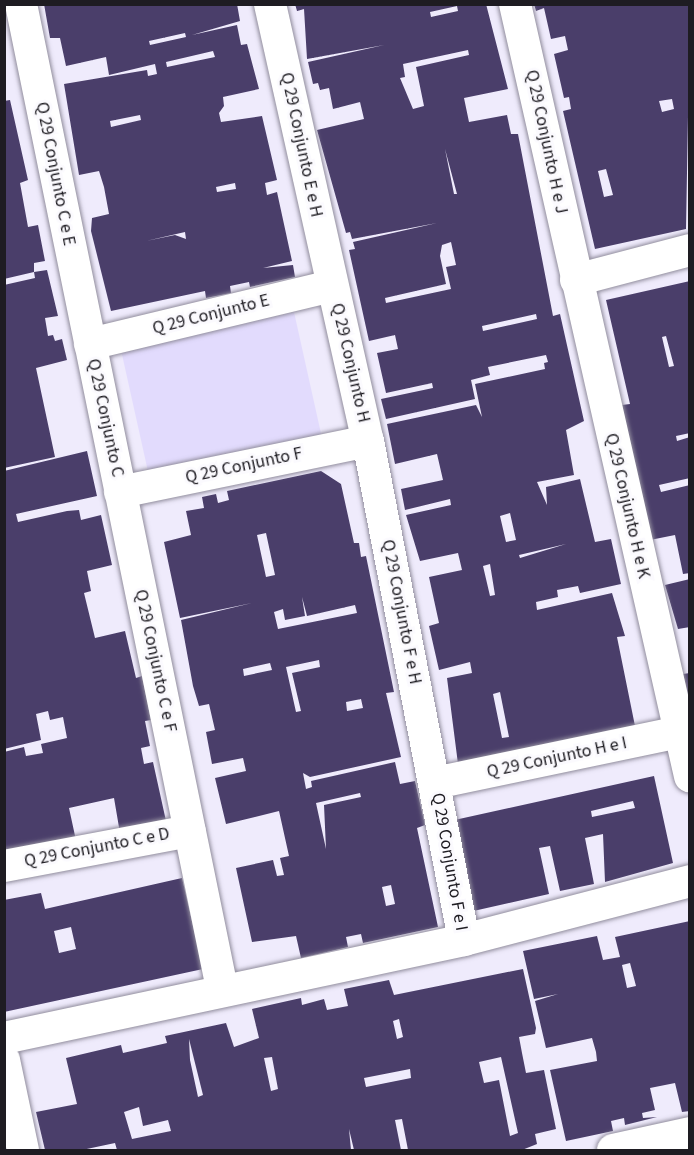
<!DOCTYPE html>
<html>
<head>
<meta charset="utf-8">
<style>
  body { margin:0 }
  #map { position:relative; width:694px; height:1155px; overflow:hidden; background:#efebfc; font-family:"Source Sans 3",sans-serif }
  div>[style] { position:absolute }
  .green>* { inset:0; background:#e2dbfd }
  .building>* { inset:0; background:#4a3e6a }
  .roads { filter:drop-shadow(0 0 2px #918d9d) drop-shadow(0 0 2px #918d9d) }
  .street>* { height:32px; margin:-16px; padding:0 16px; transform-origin:16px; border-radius:16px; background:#fff }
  span { translate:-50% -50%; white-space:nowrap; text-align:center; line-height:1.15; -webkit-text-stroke:6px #fbfafe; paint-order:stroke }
  .street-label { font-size:18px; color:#1e1c22 }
  .frame { position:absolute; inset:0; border:6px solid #1e1c22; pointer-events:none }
</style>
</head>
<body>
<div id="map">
  <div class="green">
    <div style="clip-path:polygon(294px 312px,322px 438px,149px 476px,121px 350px)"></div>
  </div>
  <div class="building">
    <div style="clip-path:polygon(evenodd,44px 4px,237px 4px,240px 21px,192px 35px,237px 25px,241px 45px,247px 44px,259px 89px,223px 97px,224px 106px,219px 113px,221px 122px,262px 116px,277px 180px,265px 183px,267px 195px,277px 192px,292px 261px,263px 268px,293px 265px,295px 277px,250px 287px,249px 282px,230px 286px,231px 293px,206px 298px,205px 291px,111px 311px,91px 231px,92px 218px,109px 214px,104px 187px,99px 171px,79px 175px,64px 84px,147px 70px,148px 76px,157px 74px,155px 64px,109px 75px,106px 57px,66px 66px,60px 38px,50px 38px,44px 4px,185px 33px,186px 37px,150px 45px,149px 41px,185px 33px,44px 4px,213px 51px,215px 57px,167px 67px,166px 62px,213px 51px,44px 4px,140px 115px,141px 120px,111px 127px,110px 121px,140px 115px,44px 4px,235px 183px,236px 189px,217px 192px,216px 187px,235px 183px,44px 4px,185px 232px,186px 239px,175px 235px,146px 241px,185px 232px)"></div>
    <div style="clip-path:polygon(evenodd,295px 4px,486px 4px,508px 89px,464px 98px,469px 122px,507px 115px,511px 134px,518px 134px,553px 316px,560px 314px,584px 421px,566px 430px,574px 475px,537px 482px,547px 505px,546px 487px,580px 479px,595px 542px,611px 539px,621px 584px,580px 593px,578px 586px,557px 590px,558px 597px,536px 602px,537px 610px,612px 593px,625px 636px,617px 637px,635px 726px,458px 764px,447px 678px,472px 673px,470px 662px,439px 670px,429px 626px,439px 623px,429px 577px,462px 570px,458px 553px,420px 561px,406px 515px,451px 505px,450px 499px,405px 510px,401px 489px,443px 480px,437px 454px,395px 464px,387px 424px,476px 405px,482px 417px,475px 384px,545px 369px,544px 363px,548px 362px,546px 355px,488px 367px,490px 375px,471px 380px,475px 399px,386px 419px,381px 399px,433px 388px,432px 383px,386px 393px,377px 353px,398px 349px,395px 335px,369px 341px,349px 250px,355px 249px,353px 242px,437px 223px,352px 239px,350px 232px,346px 233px,317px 130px,364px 119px,360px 102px,333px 109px,329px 88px,320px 90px,318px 83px,313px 84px,308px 62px,384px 45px,307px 59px,304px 9px,297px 11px,295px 4px,457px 6px,458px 11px,431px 17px,430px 12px,457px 6px,295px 4px,468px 50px,469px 55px,416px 67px,424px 106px,413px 109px,400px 78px,405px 77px,403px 64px,468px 50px,295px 4px,445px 149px,457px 194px,454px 194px,445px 149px,295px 4px,451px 242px,456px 265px,446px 267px,451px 289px,386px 303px,385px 298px,446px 284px,440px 256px,442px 245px,451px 242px,295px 4px,536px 314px,537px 319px,483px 331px,482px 326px,536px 314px,295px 4px,510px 513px,516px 540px,506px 542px,500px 516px,510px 513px,295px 4px,566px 544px,520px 558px,519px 555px,566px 544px,295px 4px,490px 564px,495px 595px,490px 596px,483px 566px,490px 564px,295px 4px,500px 692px,509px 737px,502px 738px,493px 694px,500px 692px)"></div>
    <div style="clip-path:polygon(evenodd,534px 4px,690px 4px,686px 229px,595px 249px,563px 111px,571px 109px,569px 97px,564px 98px,554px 54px,568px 50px,565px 36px,551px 39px,544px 8px,536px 11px,534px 4px,672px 99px,674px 109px,662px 112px,659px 101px,672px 99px,534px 4px,606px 169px,613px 195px,604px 197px,598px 171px,606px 169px)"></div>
    <div style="clip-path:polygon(10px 100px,28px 180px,20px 183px,28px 227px,38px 225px,45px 261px,34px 263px,34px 272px,4px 279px,4px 101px)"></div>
    <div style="clip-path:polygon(47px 270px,58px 316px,45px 318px,48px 336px,53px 335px,55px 341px,62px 339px,67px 360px,36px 368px,55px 457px,4px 468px,4px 285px,35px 278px,34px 272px)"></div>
    <div style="clip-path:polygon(evenodd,690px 281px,690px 433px,676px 436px,677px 441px,690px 437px,690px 478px,659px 485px,661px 492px,690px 485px,690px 573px,683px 574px,675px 535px,650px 540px,622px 405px,630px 404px,606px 300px,690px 281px,666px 336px,674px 366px,669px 367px,662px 337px,666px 336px)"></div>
    <div style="clip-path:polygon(87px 451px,97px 496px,16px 514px,18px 522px,67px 511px,79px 510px,81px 520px,101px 515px,112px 565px,87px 571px,91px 591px,84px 593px,95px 638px,125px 631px,136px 678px,142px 676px,151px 720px,145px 721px,150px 746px,141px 748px,144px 764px,153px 762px,168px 830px,121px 839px,114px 798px,69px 808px,77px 845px,4px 857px,4px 752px,24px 747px,26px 756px,43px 753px,41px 744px,67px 738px,63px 717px,50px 720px,48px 711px,36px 714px,41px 740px,4px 749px,4px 471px)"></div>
    <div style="clip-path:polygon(evenodd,321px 471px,341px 484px,354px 543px,359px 543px,361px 557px,366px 556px,394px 692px,386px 693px,401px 757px,310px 777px,303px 773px,306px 789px,312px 787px,311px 781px,395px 762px,400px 784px,415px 781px,425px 825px,417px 828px,438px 927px,363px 943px,361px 934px,346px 937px,348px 947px,301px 958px,296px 936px,252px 942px,236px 868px,273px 860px,277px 876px,284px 875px,280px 858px,289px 856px,279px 811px,226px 824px,215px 778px,246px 771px,243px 758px,212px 764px,206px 732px,215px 730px,209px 704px,199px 706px,193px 686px,181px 620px,252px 603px,180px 618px,164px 542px,191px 535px,186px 511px,204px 508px,202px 497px,216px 494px,218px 503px,229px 500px,227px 491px,321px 471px,266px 533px,275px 575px,266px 577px,257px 535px,266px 533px,321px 471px,302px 597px,307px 616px,355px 605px,357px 613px,278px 629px,274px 612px,283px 609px,285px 620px,305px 616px,302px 597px,321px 471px,319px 660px,320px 667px,292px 673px,301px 711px,296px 712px,286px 667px,319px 660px,321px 471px,270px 663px,272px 670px,244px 676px,243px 669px,270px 663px,321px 471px,361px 699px,363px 708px,347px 711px,346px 702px,361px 699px,321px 471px,360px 793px,361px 797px,324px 805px,326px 849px,316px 803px,360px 793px,321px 471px,391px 885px,395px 904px,386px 906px,382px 887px,391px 885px)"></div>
    <div style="clip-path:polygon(690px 579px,690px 627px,678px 629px,665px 585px)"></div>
    <div style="clip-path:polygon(690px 673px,690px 701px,689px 701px,683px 674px)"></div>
    <div style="clip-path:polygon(evenodd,654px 776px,673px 863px,605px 882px,603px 834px,585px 838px,594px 884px,560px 891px,550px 846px,539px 848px,549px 894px,469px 912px,450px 821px,654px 776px,633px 801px,635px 808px,592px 817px,591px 811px,633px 801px)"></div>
    <div style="clip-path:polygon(evenodd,182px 878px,203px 969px,4px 1012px,4px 900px,41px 893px,45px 909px,182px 878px,71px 927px,76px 949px,59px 953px,54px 931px,71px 927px)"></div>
    <div style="clip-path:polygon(evenodd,690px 921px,690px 1111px,682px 1112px,675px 1083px,650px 1088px,655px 1110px,642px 1113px,643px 1118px,657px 1117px,625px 1125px,624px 1118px,611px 1121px,613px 1131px,566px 1141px,550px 1070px,597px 1061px,596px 1052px,592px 1038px,546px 1048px,535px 1001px,558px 994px,534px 999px,523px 951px,597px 936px,603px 960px,620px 957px,615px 937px,690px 921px,630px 963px,636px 986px,627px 988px,622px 965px,630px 963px)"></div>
    <div style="clip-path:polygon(evenodd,523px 969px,536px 1028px,535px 1034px,519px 1037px,522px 1053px,526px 1073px,544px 1070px,556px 1129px,535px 1134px,537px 1144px,522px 1150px,408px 1150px,402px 1119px,395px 1120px,401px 1150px,354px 1150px,349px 1129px,351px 1150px,117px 1150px,115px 1143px,82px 1150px,45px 1150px,36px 1112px,77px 1104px,66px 1058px,121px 1045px,123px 1053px,167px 1043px,165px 1036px,226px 1023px,234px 1047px,259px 1038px,252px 1009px,301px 998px,302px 1005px,324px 999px,327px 1010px,348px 1006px,344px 989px,389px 980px,394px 995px,523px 969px,399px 1019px,403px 1037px,397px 1039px,393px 1021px,399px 1019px,523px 969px,189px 1039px,203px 1095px,198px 1097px,190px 1060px,189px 1039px,523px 969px,272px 1057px,278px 1089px,271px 1091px,264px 1058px,272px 1057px,523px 969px,501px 1057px,518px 1133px,510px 1136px,499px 1080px,484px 1083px,479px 1062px,501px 1057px,523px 969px,410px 1069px,411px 1078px,366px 1087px,364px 1078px,410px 1069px,523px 969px,139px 1107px,143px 1126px,168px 1120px,171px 1131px,132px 1139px,124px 1112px,139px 1107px)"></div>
  </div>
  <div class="roads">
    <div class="street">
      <div style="left:21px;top:4px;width:1004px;rotate:78.46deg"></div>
      <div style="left:270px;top:4px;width:448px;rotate:77.4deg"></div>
      <div style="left:368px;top:441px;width:508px;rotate:79.11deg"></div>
      <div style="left:515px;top:4px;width:792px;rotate:77.23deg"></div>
      <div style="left:576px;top:280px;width:118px;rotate:-14.7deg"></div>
      <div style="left:90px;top:344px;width:249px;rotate:-13.5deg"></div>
      <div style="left:120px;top:492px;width:253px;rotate:-11.6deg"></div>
      <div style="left:435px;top:783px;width:249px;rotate:-11.8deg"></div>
      <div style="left:4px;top:866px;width:189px;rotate:-10.7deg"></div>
      <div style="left:4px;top:1038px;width:470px;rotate:-12deg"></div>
      <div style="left:464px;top:940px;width:234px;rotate:-14.6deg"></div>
      <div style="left:4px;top:1060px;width:92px;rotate:78.1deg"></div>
      <div style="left:613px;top:1150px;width:79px;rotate:-12.4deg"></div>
    </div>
  </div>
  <div class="street-label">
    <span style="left:546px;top:142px;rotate:78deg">Q 29 Conjunto H e J</span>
    <span style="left:301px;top:145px;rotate:78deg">Q 29 Conjunto E e H</span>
    <span style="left:55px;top:174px;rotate:79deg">Q 29 Conjunto C e E</span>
    <span style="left:211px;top:315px;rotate:-14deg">Q 29 Conjunto E</span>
    <span style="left:350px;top:363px;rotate:77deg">Q 29 Conjunto H</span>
    <span style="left:105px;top:418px;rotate:78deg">Q 29 Conjunto C</span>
    <span style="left:244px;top:466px;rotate:-12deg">Q 29 Conjunto F</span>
    <span style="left:627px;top:506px;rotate:77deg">Q 29 Conjunto H e K</span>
    <span style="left:401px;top:612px;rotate:79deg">Q 29 Conjunto F e H</span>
    <span style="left:155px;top:661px;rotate:78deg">Q 29 Conjunto C e F</span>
    <span style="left:557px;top:758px;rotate:-12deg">Q 29 Conjunto H e I</span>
    <span style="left:97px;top:848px;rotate:-11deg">Q 29 Conjunto C e D</span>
    <span style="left:449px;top:862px;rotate:80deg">Q 29 Conjunto F e I</span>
  </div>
  <div class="frame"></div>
</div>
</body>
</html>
